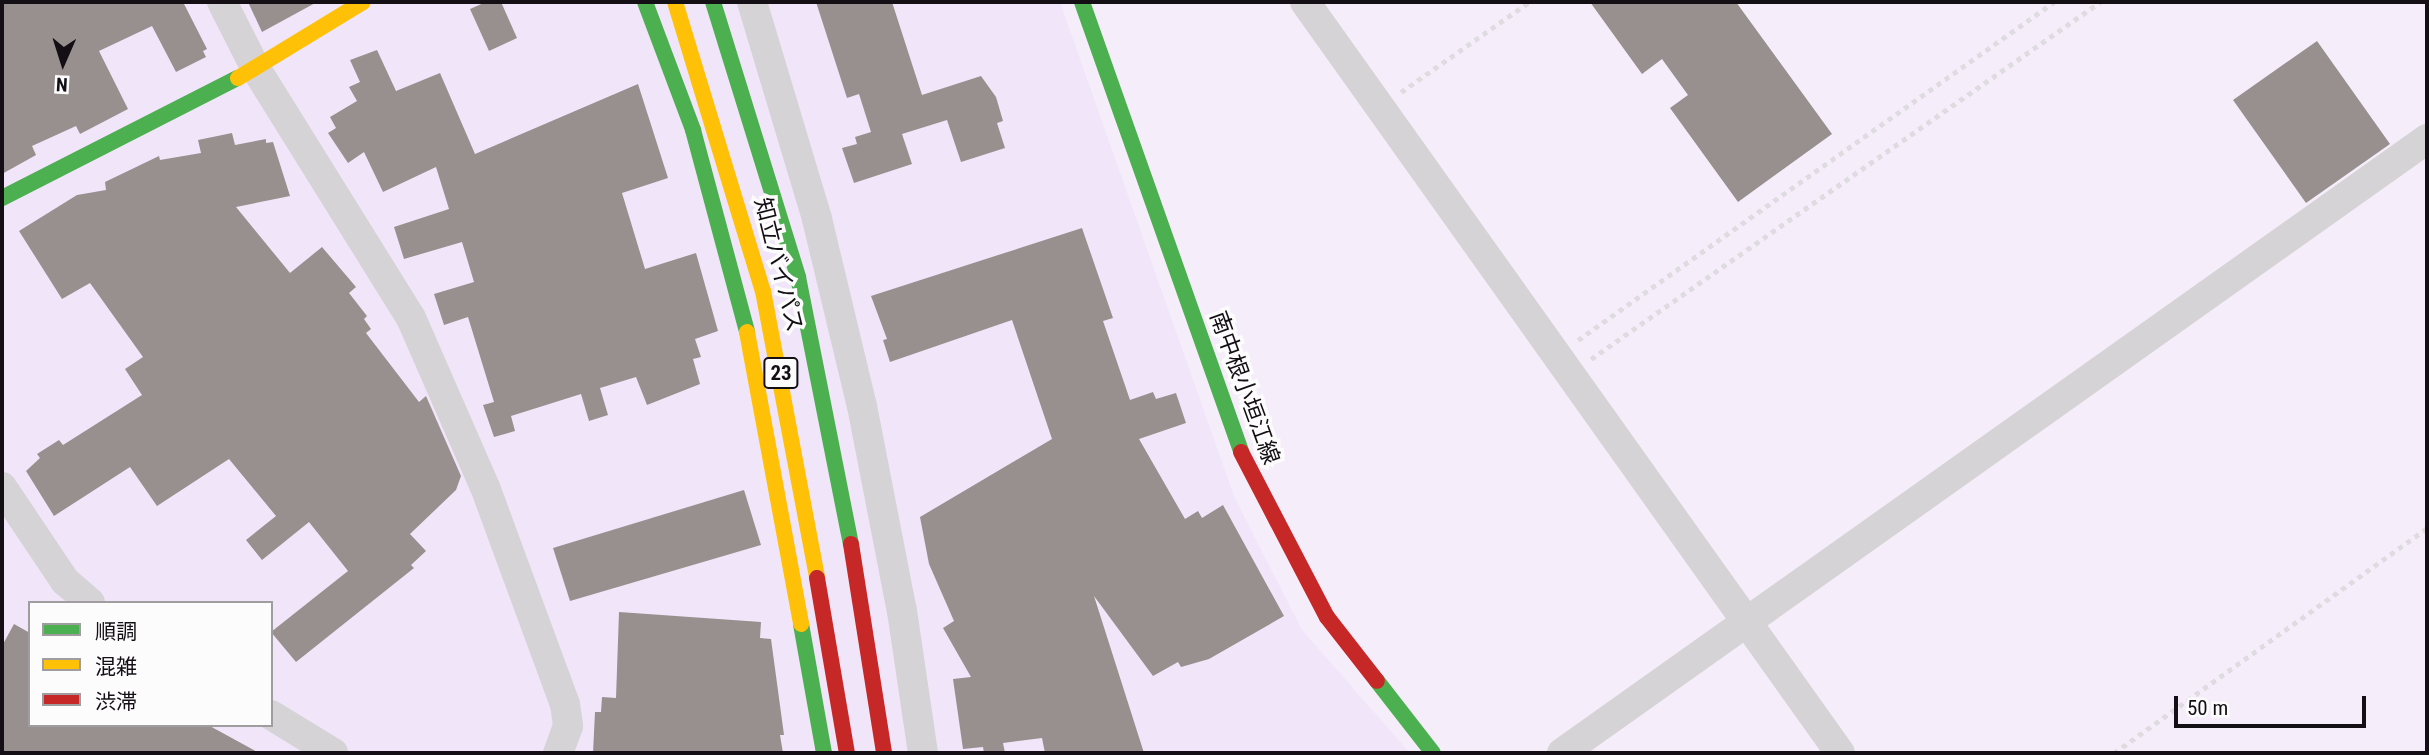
<!DOCTYPE html>
<html>
<head>
<meta charset="utf-8">
<style>
  body { margin:0 }
  #map { position:relative; width:2429px; height:755px; overflow:hidden; background:#f5eefa; font-family:"Roboto Condensed","Noto Sans JP",sans-serif }
  div>[style] { position:absolute }
  .built>* { inset:0; background:#f1e5f9 }
  .building>* { inset:0; background:#97908e }
  .path>* { height:4.5px; margin-top:-2.25px; transform-origin:0; background:repeating-linear-gradient(90deg,#dedce0 0 5px,transparent 0 10px) }
  .street>* { height:30px; margin:-15px; padding:0 15px; transform-origin:15px; border-radius:15px; background:#d6d3d6 }
  .fast>* { height:16px; margin:-8px; padding:0 8px; transform-origin:8px; border-radius:8px; background:#4caf50 }
  .slow>* { height:16px; margin:-8px; padding:0 8px; transform-origin:8px; border-radius:8px; background:#ffc107 }
  .jam>* { height:16px; margin:-8px; padding:0 8px; transform-origin:8px; border-radius:8px; background:#c62828 }
  span { translate:-50% -50%; white-space:nowrap; text-align:center; line-height:1.15; -webkit-text-stroke:7px #fcfcfc; paint-order:stroke }
  .shield-label span { padding:2px 5px; background:#fcfcfc; border:2px solid; border-radius:5px; -webkit-text-stroke-width:0 }
  .shield-label { font-size:21px; color:#130f15; font-weight:700 }
  .street-label { font-size:23px; color:#130f15 }
  .frame { position:absolute; inset:0; border:4px solid #130f15; pointer-events:none }
  .legend { position:absolute; left:28px; top:601px; width:245px; height:126px; box-sizing:border-box; background:#fcfcfc; border:2px solid #9f9da0; margin:0; padding:9px 12px; list-style:none; font-size:21px; color:#130f15 }
  .legend li { display:flex; align-items:center; gap:14px; height:35px }
  .legend b { width:35px; border:2px solid #9f9da0 }
  .north { position:absolute; left:28px; top:28px; width:70px; height:70px; -webkit-text-stroke:5px #fcfcfc; paint-order:stroke; rotate:183deg; font-size:19px; font-weight:700; line-height:28px; text-align:center; color:#130f15 }
  .north::after { content:''; display:block; margin:auto; width:24px; height:32px; background:#130f15; clip-path:polygon(50% 0,100% 100%,50% 72%,0 100%) }
  .scale { position:absolute; left:2174px; top:696px; width:192px; height:32px; box-sizing:border-box; border:4px solid #130f15; border-top:0; padding-left:9px; font-size:21px; line-height:24px; white-space:nowrap; color:#130f15; -webkit-text-stroke:5px #fcfcfc; paint-order:stroke }
</style>
</head>
<body>
<div id="map">
  <div class="built">
    <div style="clip-path:polygon(evenodd,2px 2px,1060px 2px,1234px 496px,1302px 630px,1410px 753px,2px 753px,2px 2px,30px 603px,271px 603px,271px 725px,30px 725px,30px 603px)"></div>
  </div>
  <div class="building">
    <div style="clip-path:polygon(2px 2px,183px 2px,207px 49px,203px 51px,206px 57px,176px 72px,152px 26px,99px 51px,128px 109px,80px 134px,76px 126px,32px 146px,36px 155px,2px 174px)"></div>
    <div style="clip-path:polygon(248px 2px,317px 2px,262px 32px)"></div>
    <div style="clip-path:polygon(486px 2px,501px 2px,517px 38px,489px 51px,470px 9px)"></div>
    <div style="clip-path:polygon(816px 2px,892px 2px,922px 95px,981px 76px,996px 97px,1003px 121px,997px 123px,1005px 148px,961px 162px,947px 120px,902px 134px,912px 164px,854px 183px,842px 148px,857px 144px,855px 137px,871px 132px,859px 94px,847px 98px)"></div>
    <div style="clip-path:polygon(1590px 2px,1736px 2px,1832px 134px,1738px 202px,1670px 108px,1688px 95px,1662px 59px,1642px 74px)"></div>
    <div style="clip-path:polygon(2317px 41px,2390px 144px,2306px 203px,2233px 100px)"></div>
    <div style="clip-path:polygon(377px 50px,396px 91px,440px 73px,475px 154px,638px 84px,668px 178px,622px 193px,645px 269px,696px 253px,718px 331px,695px 339px,701px 357px,693px 359px,700px 384px,647px 405px,636px 377px,600px 388px,608px 415px,589px 421px,581px 394px,511px 416px,515px 431px,494px 437px,483px 405px,494px 402px,468px 317px,444px 325px,434px 294px,474px 282px,462px 242px,404px 259px,394px 227px,449px 209px,436px 167px,383px 192px,364px 152px,348px 163px,328px 133px,336px 128px,330px 117px,357px 101px,349px 87px,360px 82px,350px 60px)"></div>
    <div style="clip-path:polygon(232px 133px,235px 145px,266px 139px,266px 143px,273px 142px,290px 196px,236px 207px,290px 273px,322px 247px,356px 287px,349px 293px,367px 316px,364px 319px,371px 329px,366px 333px,419px 402px,426px 396px,461px 476px,456px 490px,410px 534px,426px 551px,411px 565px,414px 568px,296px 662px,271px 632px,348px 571px,309px 522px,262px 560px,246px 540px,276px 516px,229px 459px,157px 506px,130px 467px,54px 516px,26px 471px,40px 458px,37px 454px,59px 440px,63px 445px,142px 395px,125px 369px,143px 357px,90px 283px,62px 299px,19px 231px,77px 195px,106px 190px,105px 182px,159px 156px,160px 160px,201px 153px,198px 140px)"></div>
    <div style="clip-path:polygon(1082px 228px,1113px 318px,1103px 321px,1130px 400px,1153px 392px,1156px 399px,1176px 393px,1186px 423px,1139px 439px,1185px 519px,1198px 511px,1202px 518px,1223px 505px,1284px 616px,1209px 659px,1181px 667px,1178px 662px,1153px 676px,1094px 596px,1144px 753px,1045px 753px,1042px 738px,1003px 743px,1005px 753px,984px 753px,983px 747px,963px 749px,953px 679px,971px 677px,943px 628px,954px 621px,929px 564px,920px 517px,1052px 439px,1012px 320px,890px 362px,883px 340px,887px 339px,871px 296px)"></div>
    <div style="clip-path:polygon(744px 490px,761px 545px,570px 601px,553px 548px)"></div>
    <div style="clip-path:polygon(619px 612px,761px 622px,760px 638px,771px 639px,784px 735px,780px 735px,783px 753px,593px 753px,595px 712px,601px 712px,602px 697px,616px 698px)"></div>
    <div style="clip-path:polygon(14px 624px,30px 633px,30px 725px,208px 725px,259px 753px,2px 753px,2px 646px)"></div>
  </div>
  <div class="path">
    <div style="left:1401px;top:92px;width:156px;rotate:-35.1deg"></div>
    <div style="left:1578px;top:340px;width:584px;rotate:-35.38deg"></div>
    <div style="left:1591px;top:359px;width:622px;rotate:-35.04deg"></div>
    <div style="left:2114px;top:753px;width:385px;rotate:-35.7deg"></div>
  </div>
  <div class="street">
    <div style="left:222px;top:2px;width:75px;rotate:63.1deg"></div>
    <div style="left:256px;top:69px;width:293px;rotate:58.1deg"></div>
    <div style="left:411px;top:318px;width:184px;rotate:66.4deg"></div>
    <div style="left:485px;top:487px;width:231px;rotate:69.8deg"></div>
    <div style="left:565px;top:704px;width:22px;rotate:82deg"></div>
    <div style="left:568px;top:726px;width:29px;rotate:110deg"></div>
    <div style="left:752px;top:2px;width:227px;rotate:73.3deg"></div>
    <div style="left:817px;top:219px;width:192px;rotate:76.5deg"></div>
    <div style="left:862px;top:406px;width:209px;rotate:79deg"></div>
    <div style="left:902px;top:611px;width:144px;rotate:81.6deg"></div>
    <div style="left:1305px;top:2px;width:922px;rotate:54.53deg"></div>
    <div style="left:2px;top:487px;width:113px;rotate:56.2deg"></div>
    <div style="left:65px;top:581px;width:33px;rotate:41deg"></div>
    <div style="left:271px;top:715px;width:73px;rotate:31.5deg"></div>
    <div style="left:1562px;top:753px;width:1061px;rotate:-35.37deg"></div>
  </div>
  <div class="fast">
    <div style="left:645px;top:2px;width:137px;rotate:69.4deg"></div>
    <div style="left:693px;top:130px;width:209px;rotate:75deg"></div>
    <div style="left:713px;top:2px;width:288px;rotate:72.8deg"></div>
    <div style="left:798px;top:277px;width:272px;rotate:78.8deg"></div>
    <div style="left:1082px;top:2px;width:477px;rotate:70.5deg"></div>
    <div style="left:2px;top:198px;width:265px;rotate:-27deg"></div>
    <div style="left:801px;top:624px;width:131px;rotate:79.9deg"></div>
    <div style="left:1377px;top:681px;width:91px;rotate:52.1deg"></div>
  </div>
  <div class="slow">
    <div style="left:675px;top:2px;width:302px;rotate:73.1deg"></div>
    <div style="left:763px;top:291px;width:292px;rotate:79.3deg"></div>
    <div style="left:238px;top:78px;width:146px;rotate:-31.3deg"></div>
    <div style="left:747px;top:332px;width:297px;rotate:79.5deg"></div>
  </div>
  <div class="jam">
    <div style="left:1241px;top:452px;width:186px;rotate:62.5deg"></div>
    <div style="left:1327px;top:617px;width:81px;rotate:52deg"></div>
    <div style="left:851px;top:544px;width:212px;rotate:81deg"></div>
    <div style="left:817px;top:578px;width:178px;rotate:80.3deg"></div>
  </div>
  <div class="shield-label">
    <span style="left:781px;top:373px">23</span>
  </div>
  <div class="street-label">
    <span style="left:778px;top:265px;rotate:76deg">知立バイパス</span>
    <span style="left:1244px;top:388px;rotate:70deg">南中根小垣江線</span>
  </div>
  <div class="frame"></div>
  <ul class="legend">
  <li><b style="height:9px;background:#4caf50"></b>順調</li>
  <li><b style="height:9px;background:#ffc107"></b>混雑</li>
  <li><b style="height:9px;background:#c62828"></b>渋滞</li>
  </ul>
  <div class="north">N</div>
  <div class="scale">50 m</div>
</div>
</body>
</html>
